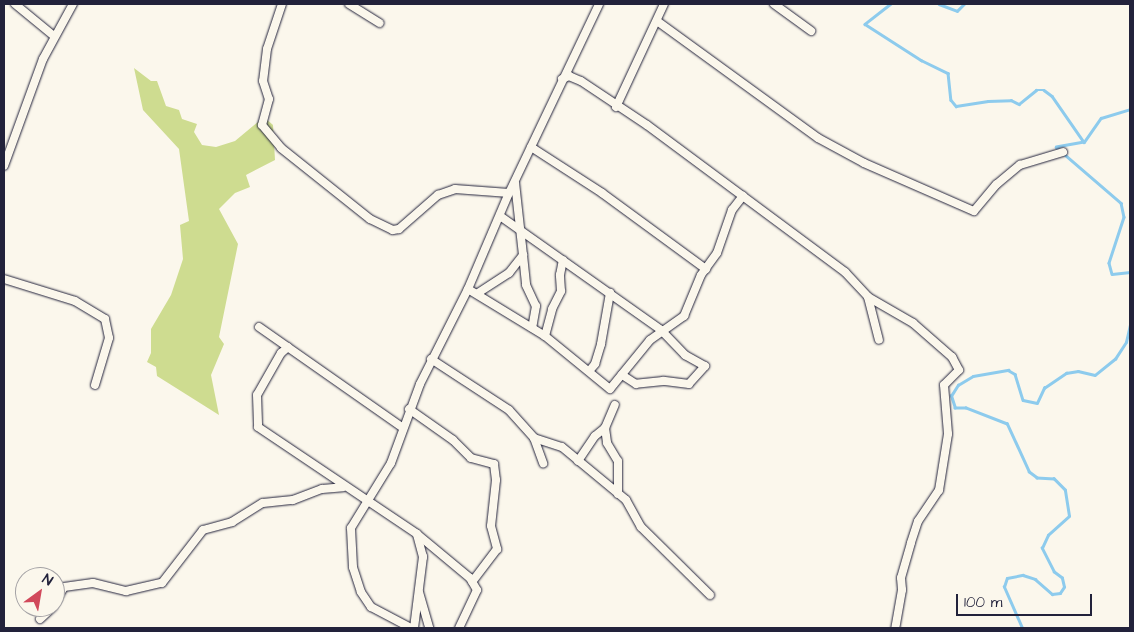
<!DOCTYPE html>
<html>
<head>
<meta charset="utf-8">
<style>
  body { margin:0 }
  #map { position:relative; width:1134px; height:632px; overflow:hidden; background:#fbf7ec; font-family:"Architects Daughter",sans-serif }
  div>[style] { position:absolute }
  .green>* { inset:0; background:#cedc90 }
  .stream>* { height:2.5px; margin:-1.25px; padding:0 1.25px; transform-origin:1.25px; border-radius:1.25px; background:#8dcbed }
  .roads { filter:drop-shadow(0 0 1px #22223b) drop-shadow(0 0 1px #22223b) }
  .minor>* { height:8px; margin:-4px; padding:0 4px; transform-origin:4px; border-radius:4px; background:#fbf7ec }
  span { translate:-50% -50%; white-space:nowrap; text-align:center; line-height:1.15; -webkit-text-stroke:4px #fbf7ec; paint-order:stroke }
  .frame { position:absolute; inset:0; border:5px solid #22223b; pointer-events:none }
  .north { position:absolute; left:15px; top:567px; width:50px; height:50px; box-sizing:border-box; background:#fbf7ec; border:1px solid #a4a2a5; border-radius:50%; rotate:32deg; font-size:14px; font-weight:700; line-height:20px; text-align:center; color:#22223b }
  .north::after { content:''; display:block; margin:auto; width:18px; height:22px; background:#d1495b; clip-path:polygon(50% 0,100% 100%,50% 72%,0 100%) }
  .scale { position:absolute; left:956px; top:594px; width:136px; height:22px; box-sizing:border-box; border:2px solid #22223b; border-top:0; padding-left:6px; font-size:15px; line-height:18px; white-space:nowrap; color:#22223b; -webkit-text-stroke:4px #fbf7ec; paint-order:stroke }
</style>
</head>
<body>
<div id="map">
  <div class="green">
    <div style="clip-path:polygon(134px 68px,151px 81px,157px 81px,166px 106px,179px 110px,182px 119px,197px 124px,194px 132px,202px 145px,216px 147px,235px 141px,264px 117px,273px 125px,275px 160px,246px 175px,250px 187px,235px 193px,219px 209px,238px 244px,219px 337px,224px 344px,211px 375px,219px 415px,157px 376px,156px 367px,147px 362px,151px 353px,151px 329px,171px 295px,183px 259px,180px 225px,189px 221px,179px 149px,143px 110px)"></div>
  </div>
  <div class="stream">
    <div style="left:891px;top:4px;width:33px;rotate:142deg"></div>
    <div style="left:865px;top:24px;width:67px;rotate:32.7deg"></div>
    <div style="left:921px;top:60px;width:30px;rotate:26deg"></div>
    <div style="left:948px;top:73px;width:27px;rotate:84deg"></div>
    <div style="left:951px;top:100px;width:8px;rotate:50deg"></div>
    <div style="left:956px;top:106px;width:32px;rotate:-9deg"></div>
    <div style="left:988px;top:101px;width:23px;rotate:-2deg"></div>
    <div style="left:1011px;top:100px;width:9px;rotate:27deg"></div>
    <div style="left:1019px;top:104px;width:22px;rotate:-39deg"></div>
    <div style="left:1036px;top:90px;width:8px"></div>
    <div style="left:1044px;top:90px;width:10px;rotate:37deg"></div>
    <div style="left:1052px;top:96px;width:56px;rotate:55.2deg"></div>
    <div style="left:1084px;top:142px;width:28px;rotate:170deg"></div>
    <div style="left:1056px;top:147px;width:86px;rotate:40.7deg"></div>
    <div style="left:1121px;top:203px;width:14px;rotate:78deg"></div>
    <div style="left:1124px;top:217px;width:48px;rotate:108.1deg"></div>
    <div style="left:1109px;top:263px;width:11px;rotate:75deg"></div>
    <div style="left:1112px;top:274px;width:18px;rotate:-6deg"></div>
    <div style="left:939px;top:4px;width:19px;rotate:21deg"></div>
    <div style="left:957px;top:11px;width:10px;rotate:-45deg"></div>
    <div style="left:1084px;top:142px;width:29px;rotate:-55deg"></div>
    <div style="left:1101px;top:118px;width:30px;rotate:-17deg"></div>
    <div style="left:1022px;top:628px;width:45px;rotate:-113.7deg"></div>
    <div style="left:1004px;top:587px;width:9px;rotate:-72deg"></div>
    <div style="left:1007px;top:578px;width:16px;rotate:-11deg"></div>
    <div style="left:1023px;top:575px;width:13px;rotate:18deg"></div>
    <div style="left:1035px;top:579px;width:23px;rotate:41deg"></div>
    <div style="left:1052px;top:594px;width:8px;rotate:-7deg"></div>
    <div style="left:1060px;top:593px;width:7px;rotate:-56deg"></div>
    <div style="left:1064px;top:587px;width:9px;rotate:-103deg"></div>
    <div style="left:1062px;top:578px;width:10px;rotate:-143deg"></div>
    <div style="left:1054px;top:572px;width:27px;rotate:-117deg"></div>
    <div style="left:1042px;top:548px;width:14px;rotate:-65deg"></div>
    <div style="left:1048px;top:535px;width:28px;rotate:-42deg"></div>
    <div style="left:1069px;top:516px;width:26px;rotate:-99deg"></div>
    <div style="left:1065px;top:490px;width:16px;rotate:-135deg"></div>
    <div style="left:1054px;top:479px;width:17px;rotate:-177deg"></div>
    <div style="left:1037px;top:478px;width:10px;rotate:-143deg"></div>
    <div style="left:1029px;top:472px;width:53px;rotate:-114.6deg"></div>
    <div style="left:1007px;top:424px;width:44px;rotate:-158.7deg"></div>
    <div style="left:966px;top:408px;width:11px;rotate:180deg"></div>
    <div style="left:955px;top:408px;width:13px;rotate:-108deg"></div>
    <div style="left:951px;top:396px;width:13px;rotate:-58deg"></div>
    <div style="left:958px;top:385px;width:17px;rotate:-31deg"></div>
    <div style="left:973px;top:376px;width:36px;rotate:-10deg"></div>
    <div style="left:1008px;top:370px;width:8px;rotate:30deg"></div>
    <div style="left:1015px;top:374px;width:27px;rotate:73deg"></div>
    <div style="left:1023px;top:400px;width:14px;rotate:12deg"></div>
    <div style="left:1037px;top:403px;width:17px;rotate:-65deg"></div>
    <div style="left:1044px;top:388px;width:27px;rotate:-34deg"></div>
    <div style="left:1066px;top:373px;width:12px;rotate:-9deg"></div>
    <div style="left:1078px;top:371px;width:17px;rotate:13deg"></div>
    <div style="left:1095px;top:375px;width:26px;rotate:-39deg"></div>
    <div style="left:1115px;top:359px;width:20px;rotate:-57deg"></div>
    <div style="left:1126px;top:342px;width:17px;rotate:-77deg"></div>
  </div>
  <div class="roads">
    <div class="minor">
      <div style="left:15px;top:4px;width:50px;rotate:39.4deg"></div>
      <div style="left:282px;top:4px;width:47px;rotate:108.4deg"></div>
      <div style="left:267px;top:49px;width:32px;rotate:97deg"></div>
      <div style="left:263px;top:81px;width:19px;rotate:72deg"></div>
      <div style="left:269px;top:99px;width:27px;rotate:105deg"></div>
      <div style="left:262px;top:125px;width:30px;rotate:50deg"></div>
      <div style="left:281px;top:148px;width:114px;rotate:38.6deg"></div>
      <div style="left:370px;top:219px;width:25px;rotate:26deg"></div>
      <div style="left:393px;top:230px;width:6px;rotate:-9deg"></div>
      <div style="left:399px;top:229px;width:52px;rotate:-41.1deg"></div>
      <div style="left:438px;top:195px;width:18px;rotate:-19deg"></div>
      <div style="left:455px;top:189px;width:54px;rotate:4.2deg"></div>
      <div style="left:349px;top:4px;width:36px;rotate:32deg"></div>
      <div style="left:774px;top:4px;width:46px;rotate:36.1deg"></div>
      <div style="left:657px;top:21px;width:199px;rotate:36deg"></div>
      <div style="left:818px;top:138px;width:52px;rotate:28.5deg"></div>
      <div style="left:864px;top:163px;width:120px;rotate:23.6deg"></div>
      <div style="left:974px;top:211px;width:35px;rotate:-50deg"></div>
      <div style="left:997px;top:184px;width:30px;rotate:-40deg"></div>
      <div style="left:1020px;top:165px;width:45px;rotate:-16.8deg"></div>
      <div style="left:562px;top:79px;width:8px;rotate:-23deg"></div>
      <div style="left:569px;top:76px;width:13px;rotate:23deg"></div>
      <div style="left:581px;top:81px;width:79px;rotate:33.7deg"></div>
      <div style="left:647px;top:125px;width:247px;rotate:36.6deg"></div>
      <div style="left:845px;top:272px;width:34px;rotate:47deg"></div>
      <div style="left:868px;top:297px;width:44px;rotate:75.7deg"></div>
      <div style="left:616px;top:107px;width:114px;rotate:-65deg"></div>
      <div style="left:531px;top:147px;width:85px;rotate:32.9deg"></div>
      <div style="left:602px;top:193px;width:129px;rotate:36.2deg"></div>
      <div style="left:4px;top:166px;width:114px;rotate:-70deg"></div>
      <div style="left:43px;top:59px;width:63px;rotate:-61.4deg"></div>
      <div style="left:500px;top:216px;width:197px;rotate:35.3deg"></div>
      <div style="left:661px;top:330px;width:35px;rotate:46deg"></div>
      <div style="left:685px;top:355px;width:23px;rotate:29deg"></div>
      <div style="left:705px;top:366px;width:24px;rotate:132deg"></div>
      <div style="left:689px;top:384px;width:26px;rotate:-173deg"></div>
      <div style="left:663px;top:381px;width:27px;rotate:174deg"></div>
      <div style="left:636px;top:384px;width:17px;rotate:-147deg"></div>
      <div style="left:523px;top:255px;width:30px;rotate:84deg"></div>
      <div style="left:526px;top:285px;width:23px;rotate:65deg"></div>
      <div style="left:536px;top:306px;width:22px;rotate:100deg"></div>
      <div style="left:4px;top:279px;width:74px;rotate:17.2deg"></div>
      <div style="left:75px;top:301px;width:35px;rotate:31deg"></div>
      <div style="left:105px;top:319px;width:19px;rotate:78deg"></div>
      <div style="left:109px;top:338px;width:49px;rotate:106.6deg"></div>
      <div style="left:468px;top:289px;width:90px;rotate:31.4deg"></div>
      <div style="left:545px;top:336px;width:84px;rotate:39.2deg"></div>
      <div style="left:610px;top:389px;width:63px;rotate:-50.8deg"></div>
      <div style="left:650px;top:340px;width:42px;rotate:-35.2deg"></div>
      <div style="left:684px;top:316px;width:44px;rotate:-67.5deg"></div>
      <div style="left:701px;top:275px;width:27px;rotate:-54deg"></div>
      <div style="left:717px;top:253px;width:46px;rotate:-70.8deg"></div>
      <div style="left:732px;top:210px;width:18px;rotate:-52deg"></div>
      <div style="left:478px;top:293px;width:37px;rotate:-33deg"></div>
      <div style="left:509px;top:273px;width:23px;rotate:-52deg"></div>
      <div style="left:523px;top:255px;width:73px;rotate:-96.3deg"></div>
      <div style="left:868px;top:297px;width:52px;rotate:30deg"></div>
      <div style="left:913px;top:323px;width:52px;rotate:41.1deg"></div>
      <div style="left:952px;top:357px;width:15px;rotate:62deg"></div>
      <div style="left:959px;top:370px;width:21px;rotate:135deg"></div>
      <div style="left:944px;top:385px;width:49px;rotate:85.3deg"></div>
      <div style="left:948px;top:434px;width:57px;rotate:99.1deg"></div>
      <div style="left:939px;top:490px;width:37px;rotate:124deg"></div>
      <div style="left:918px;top:521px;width:23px;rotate:108deg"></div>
      <div style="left:911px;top:543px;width:36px;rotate:106deg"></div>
      <div style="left:901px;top:578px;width:12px;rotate:85deg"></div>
      <div style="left:902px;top:590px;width:39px;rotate:100deg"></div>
      <div style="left:259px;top:327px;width:176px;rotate:35deg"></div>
      <div style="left:545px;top:336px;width:28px;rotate:-75deg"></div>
      <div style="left:552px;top:309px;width:20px;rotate:-63deg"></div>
      <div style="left:561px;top:291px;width:16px;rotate:-94deg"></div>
      <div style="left:560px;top:275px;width:15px;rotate:-79deg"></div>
      <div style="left:288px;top:347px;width:9px;rotate:139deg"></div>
      <div style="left:281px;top:353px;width:48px;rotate:119.7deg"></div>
      <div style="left:257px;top:395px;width:32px;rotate:88deg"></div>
      <div style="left:258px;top:427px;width:192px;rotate:33.9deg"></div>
      <div style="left:417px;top:534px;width:69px;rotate:39.7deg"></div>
      <div style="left:470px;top:578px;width:14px;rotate:60deg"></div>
      <div style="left:477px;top:590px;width:42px;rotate:115.3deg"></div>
      <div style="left:431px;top:359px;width:93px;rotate:33.2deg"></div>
      <div style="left:509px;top:410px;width:38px;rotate:48deg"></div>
      <div style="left:534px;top:438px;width:27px;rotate:70deg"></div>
      <div style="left:590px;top:370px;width:8px;rotate:-50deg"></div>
      <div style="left:595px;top:364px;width:21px;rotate:-73deg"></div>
      <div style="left:601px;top:344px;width:52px;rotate:-80deg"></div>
      <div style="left:409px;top:409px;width:54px;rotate:35.2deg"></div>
      <div style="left:453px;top:440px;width:25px;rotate:45deg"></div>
      <div style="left:471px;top:458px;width:24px;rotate:15deg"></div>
      <div style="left:494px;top:464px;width:16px;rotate:83deg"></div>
      <div style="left:496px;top:480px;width:46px;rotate:96.2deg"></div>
      <div style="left:491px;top:526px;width:24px;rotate:75deg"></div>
      <div style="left:497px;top:549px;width:41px;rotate:127.1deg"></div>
      <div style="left:605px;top:428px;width:15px;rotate:82deg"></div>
      <div style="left:607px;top:443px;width:21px;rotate:59deg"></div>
      <div style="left:618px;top:461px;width:33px;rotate:90deg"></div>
      <div style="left:534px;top:438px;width:29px;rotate:18deg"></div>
      <div style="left:562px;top:447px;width:83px;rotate:39.6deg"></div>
      <div style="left:626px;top:500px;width:31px;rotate:61deg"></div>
      <div style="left:641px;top:527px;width:97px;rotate:44.6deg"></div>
      <div style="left:578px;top:461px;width:30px;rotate:-56deg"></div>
      <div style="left:595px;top:436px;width:13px;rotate:-39deg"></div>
      <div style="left:605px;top:428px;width:25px;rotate:-67deg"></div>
      <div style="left:419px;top:592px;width:37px;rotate:74deg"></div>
      <div style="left:55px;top:603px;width:18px;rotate:-61deg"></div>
      <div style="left:64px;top:587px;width:29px;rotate:-8deg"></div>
      <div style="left:93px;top:583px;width:34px;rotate:14deg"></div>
      <div style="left:126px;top:591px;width:37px;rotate:-13deg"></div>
      <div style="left:162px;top:583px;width:67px;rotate:-52.3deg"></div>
      <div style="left:203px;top:530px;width:30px;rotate:-15deg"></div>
      <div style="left:232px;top:522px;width:36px;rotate:-32deg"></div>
      <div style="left:263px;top:503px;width:30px;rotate:-6deg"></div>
      <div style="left:293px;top:500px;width:31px;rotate:-21deg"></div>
      <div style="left:322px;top:489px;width:21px;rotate:-5deg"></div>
      <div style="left:40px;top:619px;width:18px;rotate:-43deg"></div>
      <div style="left:411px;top:628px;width:45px;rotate:-152.3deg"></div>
      <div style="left:371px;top:607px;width:18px;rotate:-124deg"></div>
      <div style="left:361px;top:592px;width:26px;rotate:-108deg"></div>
      <div style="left:353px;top:567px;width:39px;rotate:-93deg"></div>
      <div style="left:351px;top:528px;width:76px;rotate:-58.4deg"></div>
      <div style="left:391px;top:463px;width:84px;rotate:-69.8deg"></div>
      <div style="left:420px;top:384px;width:106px;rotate:-63.2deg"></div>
      <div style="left:468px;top:289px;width:104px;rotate:-66.9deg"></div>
      <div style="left:509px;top:193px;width:209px;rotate:-64.5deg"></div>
      <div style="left:414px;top:628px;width:72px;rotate:-82.8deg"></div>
      <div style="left:423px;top:557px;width:24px;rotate:-105deg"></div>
    </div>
  </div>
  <div class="frame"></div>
  <div class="north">N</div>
  <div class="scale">100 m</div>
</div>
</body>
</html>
